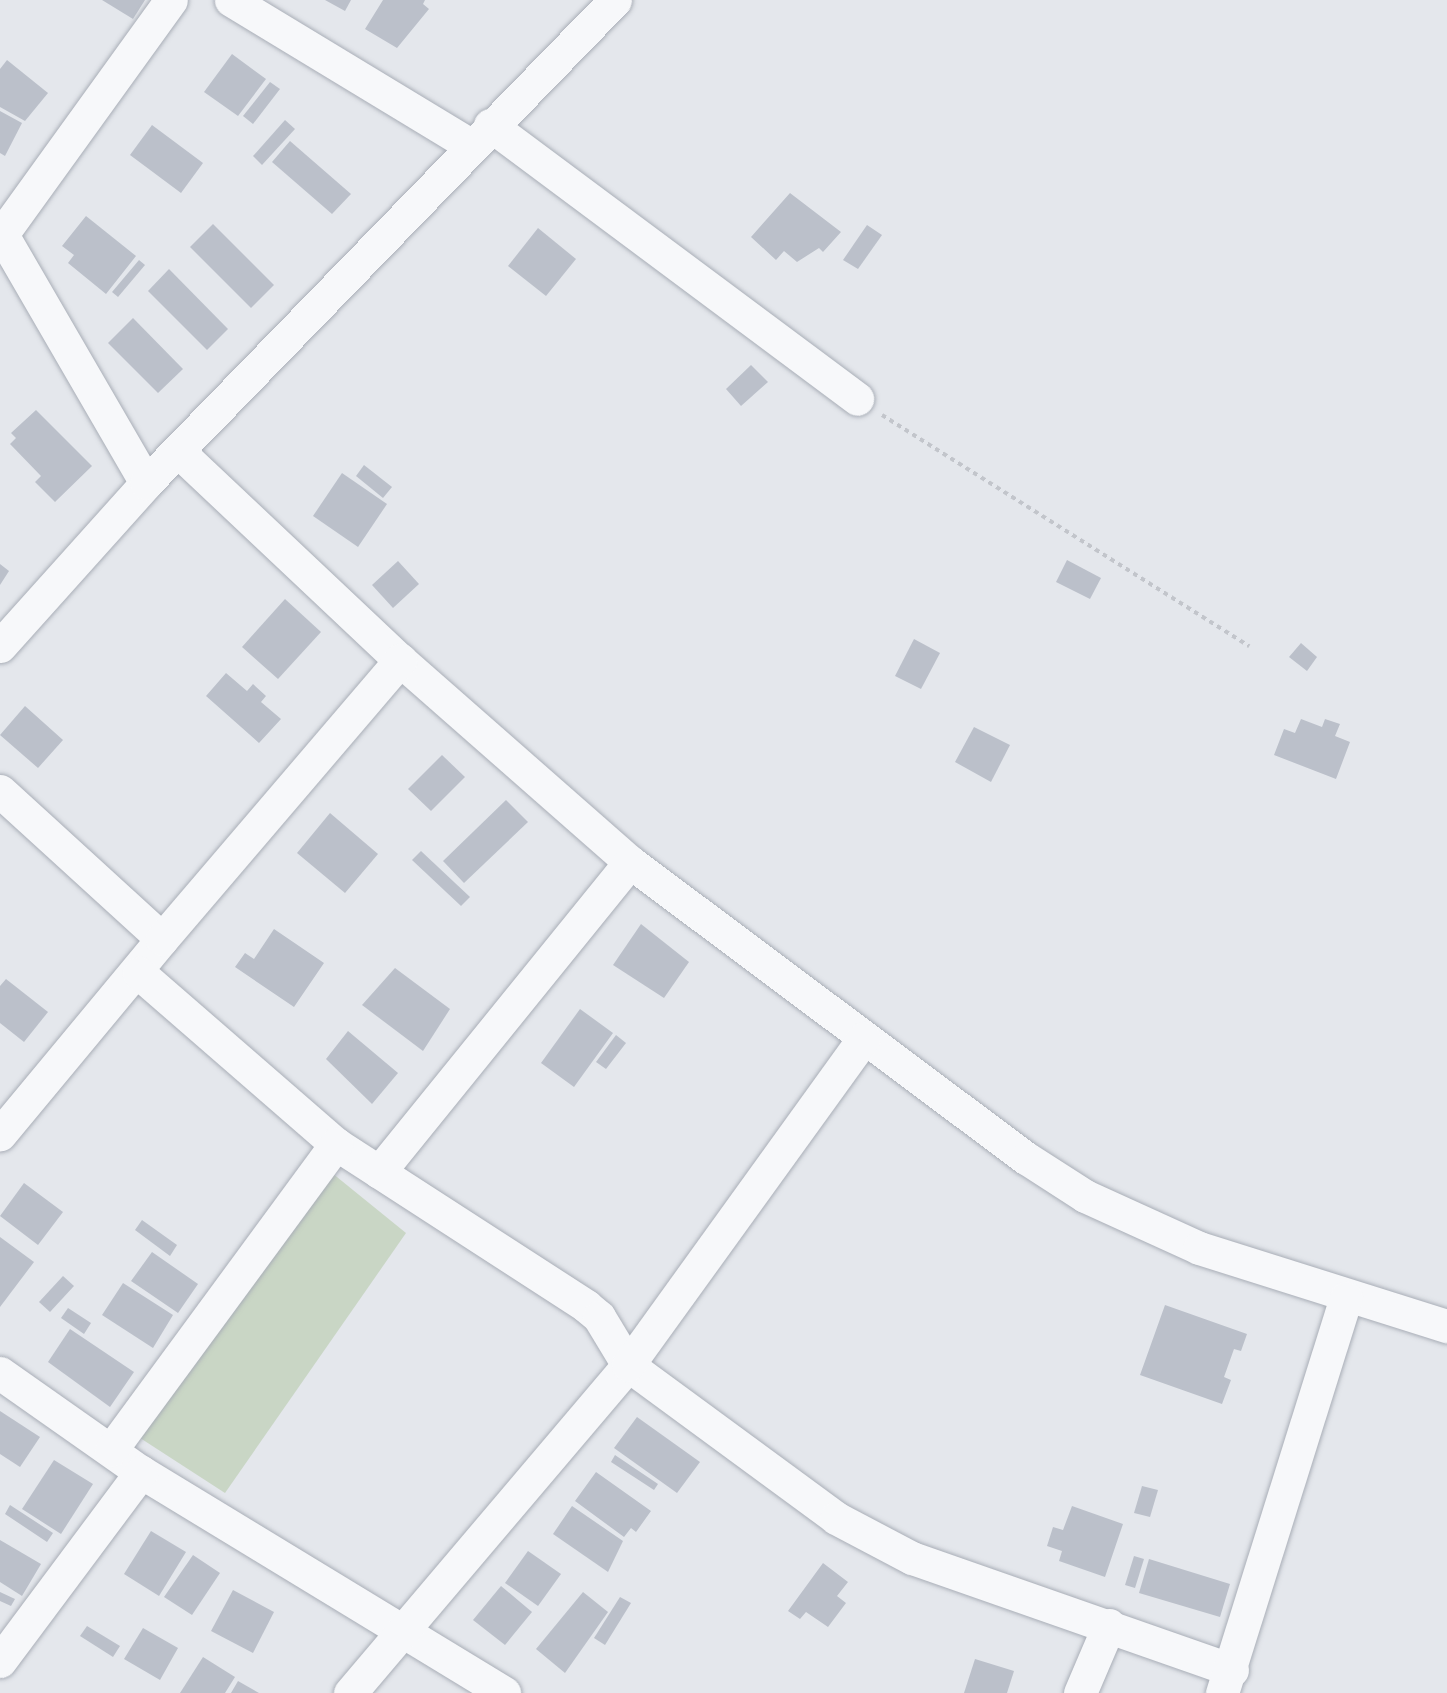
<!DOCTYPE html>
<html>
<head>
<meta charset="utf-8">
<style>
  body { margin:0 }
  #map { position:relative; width:1447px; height:1693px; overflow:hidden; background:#e4e7ec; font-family:Karla,sans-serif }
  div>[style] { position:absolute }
  .green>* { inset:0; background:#c9d6c5 }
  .building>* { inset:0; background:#bbc0ca }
  .path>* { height:4px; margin-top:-2px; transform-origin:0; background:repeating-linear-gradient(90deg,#c2c5cb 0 4.5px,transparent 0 9px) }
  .roads { filter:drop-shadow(0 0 2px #a9aeb7) drop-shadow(0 0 2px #a9aeb7) }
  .minor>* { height:33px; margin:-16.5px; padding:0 16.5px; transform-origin:16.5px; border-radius:16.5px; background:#f7f8fa }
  span { translate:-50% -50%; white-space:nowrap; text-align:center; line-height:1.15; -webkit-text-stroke:4.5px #f4f6f9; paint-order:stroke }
</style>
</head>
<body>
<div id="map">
  <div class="green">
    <div style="clip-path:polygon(332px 1173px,406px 1233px,225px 1493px,137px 1436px)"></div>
  </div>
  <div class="building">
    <div style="clip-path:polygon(102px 0,145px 0,133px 19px)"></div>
    <div style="clip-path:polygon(325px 0,351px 0,345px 11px)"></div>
    <div style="clip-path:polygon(383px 0,425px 0,423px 4px,429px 9px,397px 48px,365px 29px)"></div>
    <div style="clip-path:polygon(232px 54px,266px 79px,238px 116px,204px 92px)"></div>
    <div style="clip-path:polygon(7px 60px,48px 93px,25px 121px,0 107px,0 69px)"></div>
    <div style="clip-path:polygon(270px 82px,280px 89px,253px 124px,243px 116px)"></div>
    <div style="clip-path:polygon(0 111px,22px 123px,5px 156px,0 153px)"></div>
    <div style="clip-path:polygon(285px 120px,295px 129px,262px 165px,253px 156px)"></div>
    <div style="clip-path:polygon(152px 125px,203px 163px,181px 193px,130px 155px)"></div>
    <div style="clip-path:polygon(290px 141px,351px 194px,332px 214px,272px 162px)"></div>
    <div style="clip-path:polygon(790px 193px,841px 232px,823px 252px,819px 248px,797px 262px,784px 251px,776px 260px,751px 237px)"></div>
    <div style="clip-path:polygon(86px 216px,136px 256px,106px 294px,68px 263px,74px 255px,62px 246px)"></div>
    <div style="clip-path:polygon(213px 224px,274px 285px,251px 308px,190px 247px)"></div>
    <div style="clip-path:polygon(867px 225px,882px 235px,858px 269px,843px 260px)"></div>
    <div style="clip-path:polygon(538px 228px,576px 259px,546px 296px,508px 266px)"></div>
    <div style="clip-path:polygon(139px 260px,145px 265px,118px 297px,112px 292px)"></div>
    <div style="clip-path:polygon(169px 269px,228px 329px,207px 350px,148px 291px)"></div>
    <div style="clip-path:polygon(133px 318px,183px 369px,158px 393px,108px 343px)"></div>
    <div style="clip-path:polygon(751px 365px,768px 382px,741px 406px,726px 389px)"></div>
    <div style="clip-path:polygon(36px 410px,92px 466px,55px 502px,35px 482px,41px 476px,10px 444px,16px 438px,11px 433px)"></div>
    <div style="clip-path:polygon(364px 465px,392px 487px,383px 498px,356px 476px)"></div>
    <div style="clip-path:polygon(342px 473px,387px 504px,358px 547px,313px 516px)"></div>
    <div style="clip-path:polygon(1067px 560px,1101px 578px,1090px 599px,1056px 582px)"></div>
    <div style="clip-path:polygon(398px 561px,419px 584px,393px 608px,372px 585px)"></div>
    <div style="clip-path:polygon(0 564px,9px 571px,0 585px)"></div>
    <div style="clip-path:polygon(285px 599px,321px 632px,278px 679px,242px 647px)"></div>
    <div style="clip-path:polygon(914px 639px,940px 653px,921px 689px,895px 676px)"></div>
    <div style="clip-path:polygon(1301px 643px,1317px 657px,1307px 671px,1289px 657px)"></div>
    <div style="clip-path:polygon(226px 673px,247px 691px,253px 684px,266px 696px,261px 702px,281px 719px,259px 743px,206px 696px)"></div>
    <div style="clip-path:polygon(25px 706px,63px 740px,38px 768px,0 735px)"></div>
    <div style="clip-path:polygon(1301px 719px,1322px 727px,1325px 719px,1340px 724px,1335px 736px,1350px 742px,1336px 779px,1274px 755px,1284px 729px,1295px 733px)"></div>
    <div style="clip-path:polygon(974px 727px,1010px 745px,991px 782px,955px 762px)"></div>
    <div style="clip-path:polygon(442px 755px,465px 777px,431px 811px,408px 789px)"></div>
    <div style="clip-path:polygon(506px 800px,528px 822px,464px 883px,443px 861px)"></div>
    <div style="clip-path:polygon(330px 813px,378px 854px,345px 893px,297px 853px)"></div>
    <div style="clip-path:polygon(421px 851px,470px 897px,461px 906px,412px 860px)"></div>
    <div style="clip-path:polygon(641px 924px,689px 962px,664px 998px,613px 965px)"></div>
    <div style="clip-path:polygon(274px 929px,324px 963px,294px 1007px,235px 967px,245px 953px,254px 959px)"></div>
    <div style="clip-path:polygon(395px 968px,450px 1009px,423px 1051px,362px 1005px)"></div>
    <div style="clip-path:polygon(6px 979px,48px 1012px,24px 1042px,0 1023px,0 986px)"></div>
    <div style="clip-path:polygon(580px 1009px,613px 1033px,574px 1087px,541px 1063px)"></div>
    <div style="clip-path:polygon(348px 1031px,398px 1073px,372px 1104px,326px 1059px)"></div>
    <div style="clip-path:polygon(616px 1035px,626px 1043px,606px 1069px,596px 1062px)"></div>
    <div style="clip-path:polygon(24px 1183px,63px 1212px,38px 1245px,0 1216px)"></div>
    <div style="clip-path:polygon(142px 1220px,177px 1245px,170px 1256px,135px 1230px)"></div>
    <div style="clip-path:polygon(0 1237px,34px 1262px,0 1307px)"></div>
    <div style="clip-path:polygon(152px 1252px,198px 1284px,178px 1313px,131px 1281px)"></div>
    <div style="clip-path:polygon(63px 1276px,74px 1286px,50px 1312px,39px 1302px)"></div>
    <div style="clip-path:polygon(123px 1283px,173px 1315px,153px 1348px,102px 1315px)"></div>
    <div style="clip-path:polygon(1165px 1305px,1247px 1334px,1241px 1351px,1234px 1349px,1224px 1377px,1231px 1380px,1222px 1404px,1140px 1375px)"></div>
    <div style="clip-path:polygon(68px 1308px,91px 1323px,84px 1334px,61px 1318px)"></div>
    <div style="clip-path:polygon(70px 1329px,134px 1372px,110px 1407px,48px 1362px)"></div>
    <div style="clip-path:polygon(0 1411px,40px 1437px,20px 1467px,0 1454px)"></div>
    <div style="clip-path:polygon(637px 1417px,700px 1462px,677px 1493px,614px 1448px)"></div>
    <div style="clip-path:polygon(615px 1455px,658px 1484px,654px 1490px,611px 1462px)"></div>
    <div style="clip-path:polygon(54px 1460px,93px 1484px,61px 1534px,22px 1509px)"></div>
    <div style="clip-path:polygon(596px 1472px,651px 1511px,636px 1532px,631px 1528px,624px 1537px,575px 1501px)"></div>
    <div style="clip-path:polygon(1142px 1486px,1158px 1490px,1150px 1517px,1134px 1513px)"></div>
    <div style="clip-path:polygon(10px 1505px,53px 1533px,47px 1542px,5px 1514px)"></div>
    <div style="clip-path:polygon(572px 1506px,623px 1541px,608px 1572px,553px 1534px)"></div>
    <div style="clip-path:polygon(1072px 1506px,1123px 1524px,1105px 1577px,1059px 1561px,1062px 1551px,1047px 1546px,1053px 1527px,1063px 1530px)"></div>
    <div style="clip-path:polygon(151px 1531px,186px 1552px,159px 1596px,124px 1574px)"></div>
    <div style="clip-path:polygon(0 1540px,41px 1564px,22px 1596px,0 1582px)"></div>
    <div style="clip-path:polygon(528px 1551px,561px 1574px,538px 1606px,505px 1583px)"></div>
    <div style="clip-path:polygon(193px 1555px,220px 1573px,192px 1615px,164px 1597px)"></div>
    <div style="clip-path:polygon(1134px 1556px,1144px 1559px,1135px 1588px,1125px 1585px)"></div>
    <div style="clip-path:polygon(1149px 1559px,1230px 1584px,1220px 1617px,1139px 1593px)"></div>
    <div style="clip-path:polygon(823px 1563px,848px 1582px,837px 1596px,846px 1603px,828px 1627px,806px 1612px,800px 1619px,788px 1611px)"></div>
    <div style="clip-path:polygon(501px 1586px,532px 1612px,505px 1645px,473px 1620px)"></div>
    <div style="clip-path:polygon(233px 1590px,274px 1612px,253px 1653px,211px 1631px)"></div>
    <div style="clip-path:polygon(0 1592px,15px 1599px,11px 1606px,0 1601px)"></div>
    <div style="clip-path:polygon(583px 1592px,608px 1612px,565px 1673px,536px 1649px)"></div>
    <div style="clip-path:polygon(620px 1597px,631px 1603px,605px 1645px,594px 1638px)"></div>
    <div style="clip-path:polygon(87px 1626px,120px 1646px,113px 1657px,80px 1636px)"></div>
    <div style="clip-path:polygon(143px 1628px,178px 1648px,160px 1680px,124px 1659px)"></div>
    <div style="clip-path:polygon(203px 1657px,235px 1677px,225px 1693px,180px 1693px)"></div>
    <div style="clip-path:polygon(975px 1659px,1014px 1671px,1007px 1693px,964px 1693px)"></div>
    <div style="clip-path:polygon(238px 1681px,259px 1693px,231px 1693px)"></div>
  </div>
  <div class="path">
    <div style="left:882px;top:415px;width:434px;rotate:32.2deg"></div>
  </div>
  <div class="roads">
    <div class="minor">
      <div style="left:231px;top:0;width:280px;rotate:31.2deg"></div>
      <div style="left:490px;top:125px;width:458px;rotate:36.7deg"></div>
      <div style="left:0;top:231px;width:291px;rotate:59.9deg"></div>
      <div style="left:0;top:237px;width:292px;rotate:-54.2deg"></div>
      <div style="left:178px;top:451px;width:305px;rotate:43.3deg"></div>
      <div style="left:400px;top:660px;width:306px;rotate:41.3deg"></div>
      <div style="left:630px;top:862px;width:494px;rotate:36.8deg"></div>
      <div style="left:1026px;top:1158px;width:70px;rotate:32.8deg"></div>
      <div style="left:1085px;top:1196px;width:125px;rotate:24.5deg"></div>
      <div style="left:1199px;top:1248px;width:260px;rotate:17.5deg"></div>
      <div style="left:0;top:646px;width:219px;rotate:-48.1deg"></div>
      <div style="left:146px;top:483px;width:673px;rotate:-45.84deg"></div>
      <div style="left:0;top:791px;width:219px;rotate:42.4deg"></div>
      <div style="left:162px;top:939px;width:254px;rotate:129.7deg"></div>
      <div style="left:162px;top:939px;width:367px;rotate:-49.5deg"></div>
      <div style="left:139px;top:973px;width:261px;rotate:41deg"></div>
      <div style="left:336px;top:1144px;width:298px;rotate:32.9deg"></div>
      <div style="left:586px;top:1306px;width:17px;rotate:40deg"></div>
      <div style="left:599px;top:1317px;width:56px;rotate:58.9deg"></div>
      <div style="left:628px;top:1365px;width:258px;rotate:36.3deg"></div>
      <div style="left:836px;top:1518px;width:86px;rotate:27.8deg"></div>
      <div style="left:912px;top:1558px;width:339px;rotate:19.3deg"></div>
      <div style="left:379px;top:1172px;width:399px;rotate:-51deg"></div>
      <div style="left:0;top:1373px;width:172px;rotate:35.1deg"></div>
      <div style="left:141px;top:1472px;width:425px;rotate:31.3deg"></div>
      <div style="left:111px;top:1450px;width:380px;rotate:-53.7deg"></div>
      <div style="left:0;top:1661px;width:236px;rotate:-53.3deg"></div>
      <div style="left:350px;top:1693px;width:430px;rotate:-49.7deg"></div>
      <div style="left:628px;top:1365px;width:403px;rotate:-54.2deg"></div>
      <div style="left:1080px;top:1693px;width:74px;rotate:-66.9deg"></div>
      <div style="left:1222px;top:1693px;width:414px;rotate:-72.6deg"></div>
    </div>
  </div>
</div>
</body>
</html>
